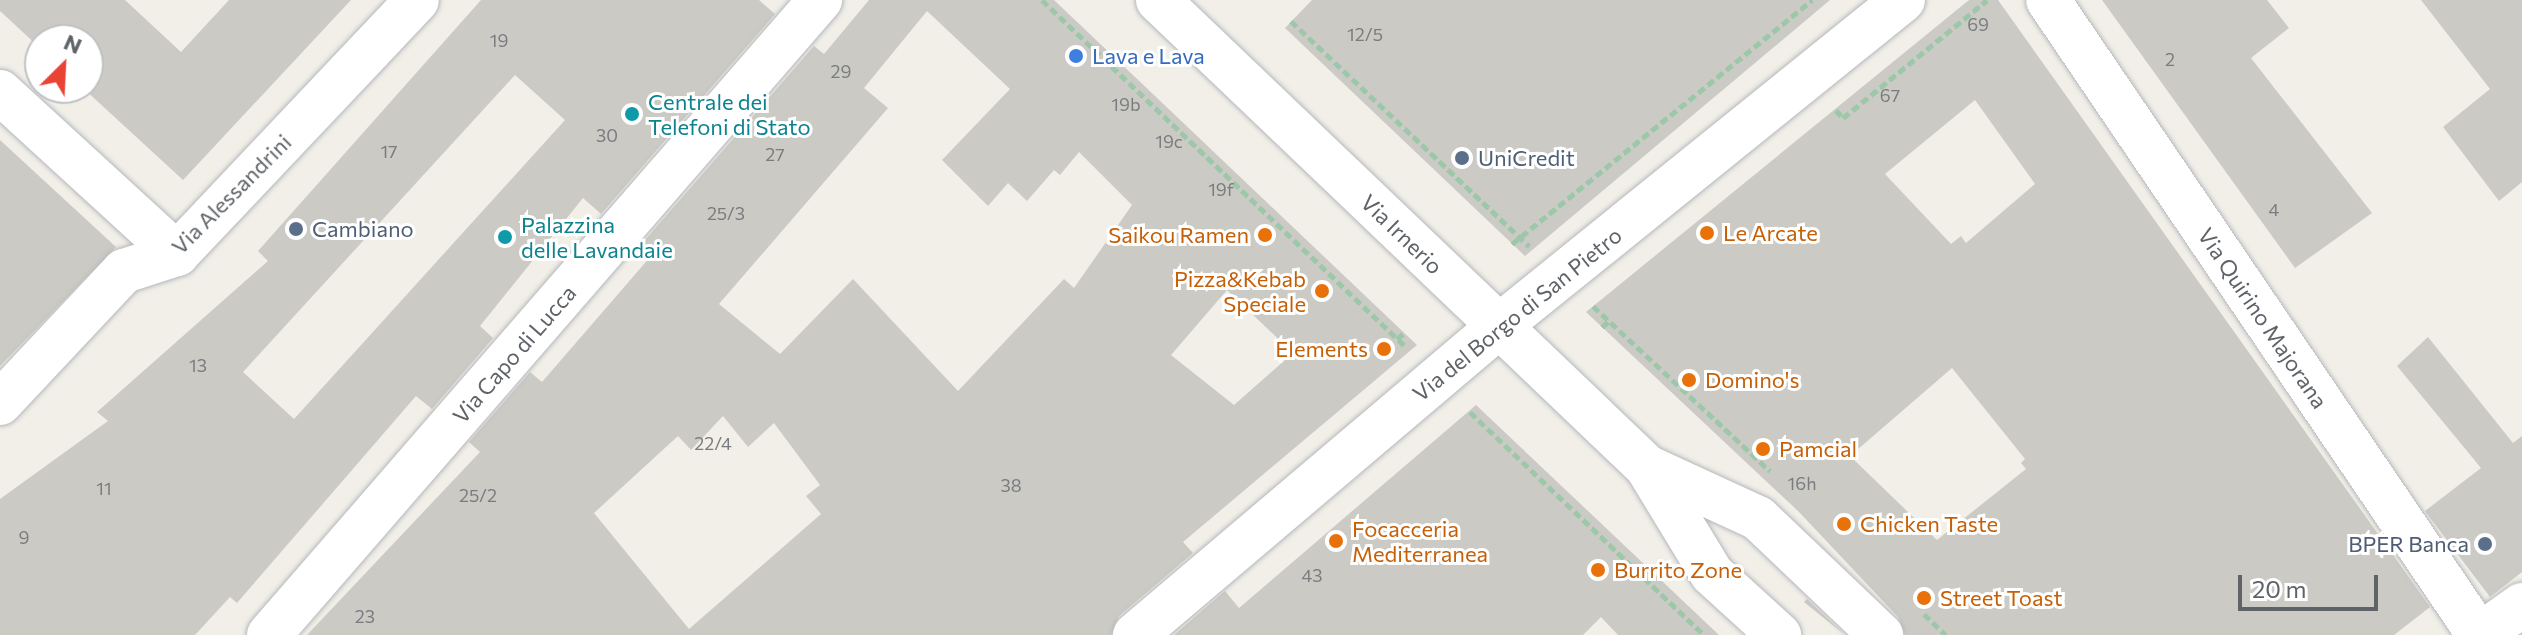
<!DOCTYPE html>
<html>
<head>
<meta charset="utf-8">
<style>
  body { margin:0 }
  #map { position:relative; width:2522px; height:635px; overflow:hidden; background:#f1efe8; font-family:Commissioner,sans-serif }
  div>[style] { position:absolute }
  .building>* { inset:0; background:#cccac5 }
  .path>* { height:5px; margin-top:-2.5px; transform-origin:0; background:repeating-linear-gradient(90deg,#9cc7a9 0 8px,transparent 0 12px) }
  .roads { filter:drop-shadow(0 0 2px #b5b8bc) drop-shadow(0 0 2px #b5b8bc) }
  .minor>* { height:44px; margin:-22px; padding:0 22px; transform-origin:22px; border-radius:22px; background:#fff }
  .dots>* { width:22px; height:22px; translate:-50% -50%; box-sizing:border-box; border:4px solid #fff; border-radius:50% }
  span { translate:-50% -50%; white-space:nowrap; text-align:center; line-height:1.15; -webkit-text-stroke:6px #fff; paint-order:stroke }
  .number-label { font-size:18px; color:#7a7d7f }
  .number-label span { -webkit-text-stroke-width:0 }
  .shop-label { font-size:22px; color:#366cbe }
  .left { translate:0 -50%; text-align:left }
  .culture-label { font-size:22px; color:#0d838f }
  .service-label { font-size:22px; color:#4e5e75 }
  .right { translate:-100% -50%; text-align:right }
  .street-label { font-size:22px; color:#5f6368 }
  .food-label { font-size:22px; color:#c56008 }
  .north { position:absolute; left:24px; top:24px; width:80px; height:80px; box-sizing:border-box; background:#fff; border:2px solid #bfc1c3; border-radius:50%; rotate:24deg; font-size:22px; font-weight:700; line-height:32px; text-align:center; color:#5f6368 }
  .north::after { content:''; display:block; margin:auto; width:28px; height:36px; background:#ea4335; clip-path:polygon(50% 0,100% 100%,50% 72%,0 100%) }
  .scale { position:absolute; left:2238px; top:575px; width:140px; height:36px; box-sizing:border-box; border:4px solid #5f6368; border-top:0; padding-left:10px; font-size:24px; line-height:28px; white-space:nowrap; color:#5f6368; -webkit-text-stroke:6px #fff; paint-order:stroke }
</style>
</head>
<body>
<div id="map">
  <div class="building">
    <div style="clip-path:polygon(0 0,125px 0,181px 52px,229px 0,351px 0,183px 180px,83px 88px,88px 88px,88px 40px,40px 40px,40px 48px,0 11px)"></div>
    <div style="clip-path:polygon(evenodd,481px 0,759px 0,775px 14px,601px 214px,583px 198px,480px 326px,493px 338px,432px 409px,416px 396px,237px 603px,230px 597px,195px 635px,0 635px,0 499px,108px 421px,97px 412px,268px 261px,258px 251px,481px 0,515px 75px,565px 120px,294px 419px,243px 372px,515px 75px)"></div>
    <div style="clip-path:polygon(evenodd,869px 0,1054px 0,1417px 345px,1183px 542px,1193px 553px,1119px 616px,1111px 635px,307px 635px,480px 452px,469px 442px,530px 372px,542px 382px,651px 256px,639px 247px,814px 46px,824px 54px,869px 0,927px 11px,1010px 89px,942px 160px,988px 206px,1008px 183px,1027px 201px,1054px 170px,1060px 175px,1079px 152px,1132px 205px,1074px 288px,1064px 279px,958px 391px,853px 279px,780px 354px,719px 304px,888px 108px,864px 88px,927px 11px,869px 0,1227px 290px,1293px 353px,1234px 405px,1171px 355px,1227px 290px,869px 0,723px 416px,748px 447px,774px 423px,820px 485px,806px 496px,821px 514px,689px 629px,594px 513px,678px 436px,691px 450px,723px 416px)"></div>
    <div style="clip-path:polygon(1312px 0,1830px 0,1525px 256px,1285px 28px)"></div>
    <div style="clip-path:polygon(evenodd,1969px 0,1998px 0,2430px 607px,2394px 635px,1905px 635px,1898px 617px,1799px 512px,1586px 312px,1969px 0,1975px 100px,2035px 184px,1966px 243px,1961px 236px,1951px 244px,1885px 174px,1975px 100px,1969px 0,1952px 368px,2025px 459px,2021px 463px,2026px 469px,1937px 540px,1850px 456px,1952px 368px)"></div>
    <div style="clip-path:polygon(2102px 0,2267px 0,2289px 28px,2251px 58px,2372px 213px,2295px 268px)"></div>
    <div style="clip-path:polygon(2421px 0,2522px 0,2522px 182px,2499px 201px,2443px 127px,2490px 89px)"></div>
    <div style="clip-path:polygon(0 140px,116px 247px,0 366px)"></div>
    <div style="clip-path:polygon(2428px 337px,2513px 443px,2522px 436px,2522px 572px,2490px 597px,2425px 511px,2481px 468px,2397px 366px)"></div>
    <div style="clip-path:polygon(1476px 405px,1719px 635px,1618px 635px,1601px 617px,1583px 635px,1174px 635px,1225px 591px,1239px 608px)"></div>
    <div style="clip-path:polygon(1807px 599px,1845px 635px,1804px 602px)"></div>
  </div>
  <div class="path">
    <div style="left:1042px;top:0;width:503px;rotate:43.63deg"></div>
    <div style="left:1291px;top:21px;width:328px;rotate:43.4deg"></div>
    <div style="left:1836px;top:110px;width:11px;rotate:49deg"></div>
    <div style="left:1843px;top:118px;width:186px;rotate:-39.3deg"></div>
    <div style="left:1512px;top:244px;width:387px;rotate:-39.1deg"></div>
    <div style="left:1593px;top:306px;width:242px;rotate:43deg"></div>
    <div style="left:1602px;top:327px;width:9px;rotate:-41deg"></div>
    <div style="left:1397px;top:339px;width:9px;rotate:-41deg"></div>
    <div style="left:1470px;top:412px;width:323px;rotate:43.6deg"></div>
    <div style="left:1924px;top:614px;width:30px;rotate:44deg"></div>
  </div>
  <div class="roads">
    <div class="minor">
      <div style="left:1158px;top:0;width:676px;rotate:43.68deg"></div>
      <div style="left:1647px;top:467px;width:125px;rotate:58.7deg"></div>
      <div style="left:1712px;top:574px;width:91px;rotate:42.3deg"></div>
      <div style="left:2048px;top:0;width:767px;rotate:55.83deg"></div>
      <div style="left:0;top:92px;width:240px;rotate:42.5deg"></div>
      <div style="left:0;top:403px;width:181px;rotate:-46.8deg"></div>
      <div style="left:124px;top:271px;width:56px;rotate:-17.8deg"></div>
      <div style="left:177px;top:254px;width:349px;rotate:-46.6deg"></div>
      <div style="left:1647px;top:467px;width:122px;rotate:24.7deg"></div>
      <div style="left:1758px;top:518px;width:170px;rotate:43.6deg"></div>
      <div style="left:269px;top:635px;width:841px;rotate:-49.05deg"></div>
      <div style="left:1135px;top:635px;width:477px;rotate:-40.3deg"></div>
      <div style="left:1499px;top:326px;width:519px;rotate:-38.9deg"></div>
      <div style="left:2480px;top:635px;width:52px;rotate:-35.5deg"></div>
    </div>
  </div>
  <div class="dots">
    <div style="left:1076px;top:56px;background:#3f7fe0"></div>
    <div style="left:632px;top:114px;background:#0f9aa8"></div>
    <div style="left:1462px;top:158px;background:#5c6f8a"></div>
    <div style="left:296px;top:229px;background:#5c6f8a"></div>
    <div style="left:1707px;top:233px;background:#e8710a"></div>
    <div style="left:1265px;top:235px;background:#e8710a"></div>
    <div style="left:505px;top:237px;background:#0f9aa8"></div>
    <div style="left:1322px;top:291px;background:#e8710a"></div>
    <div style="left:1384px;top:349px;background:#e8710a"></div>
    <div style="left:1689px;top:380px;background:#e8710a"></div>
    <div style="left:1763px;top:449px;background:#e8710a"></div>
    <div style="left:1844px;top:524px;background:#e8710a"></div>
    <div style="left:1336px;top:541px;background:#e8710a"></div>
    <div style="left:2485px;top:544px;background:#5c6f8a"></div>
    <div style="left:1598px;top:570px;background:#e8710a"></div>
    <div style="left:1924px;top:598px;background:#e8710a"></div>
  </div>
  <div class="number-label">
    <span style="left:1978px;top:24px">69</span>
    <span style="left:1365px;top:34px">12/5</span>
    <span style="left:499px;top:40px">19</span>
    <span style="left:2170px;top:59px">2</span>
    <span style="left:841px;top:71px">29</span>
    <span style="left:1890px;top:95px">67</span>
    <span style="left:1126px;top:104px">19b</span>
    <span style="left:607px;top:135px">30</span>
    <span style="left:1169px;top:141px">19c</span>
    <span style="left:389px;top:151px">17</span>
    <span style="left:775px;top:154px">27</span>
    <span style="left:1221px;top:189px">19f</span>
    <span style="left:2274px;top:209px">4</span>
    <span style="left:726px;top:213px">25/3</span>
    <span style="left:198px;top:365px">13</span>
    <span style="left:713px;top:443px">22/4</span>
    <span style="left:1802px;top:483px">16h</span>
    <span style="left:1011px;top:485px">38</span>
    <span style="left:104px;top:488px">11</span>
    <span style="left:478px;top:495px">25/2</span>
    <span style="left:24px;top:537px">9</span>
    <span style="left:1312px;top:575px">43</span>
    <span style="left:365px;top:616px">23</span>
  </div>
  <div class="shop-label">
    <span class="left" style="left:1092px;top:56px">Lava e Lava</span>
  </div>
  <div class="culture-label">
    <span class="left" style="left:648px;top:114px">Centrale dei<br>Telefoni di Stato</span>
    <span class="left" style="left:521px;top:237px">Palazzina<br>delle Lavandaie</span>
  </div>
  <div class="service-label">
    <span class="left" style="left:1478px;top:158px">UniCredit</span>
    <span class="left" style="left:312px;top:229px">Cambiano</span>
    <span class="right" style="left:2469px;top:544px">BPER Banca</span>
  </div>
  <div class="street-label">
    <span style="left:231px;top:194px;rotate:-45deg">Via Alessandrini</span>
    <span style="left:1402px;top:234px;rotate:44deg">Via Irnerio</span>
    <span style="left:1517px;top:314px;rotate:-39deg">Via del Borgo di San Pietro</span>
    <span style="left:2263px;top:318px;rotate:56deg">Via Quirino Majorana</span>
    <span style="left:514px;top:354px;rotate:-49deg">Via Capo di Lucca</span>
  </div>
  <div class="food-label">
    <span class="left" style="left:1723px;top:233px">Le Arcate</span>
    <span class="right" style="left:1249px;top:235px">Saikou Ramen</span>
    <span class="right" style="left:1306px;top:291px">Pizza&amp;Kebab<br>Speciale</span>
    <span class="right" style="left:1368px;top:349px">Elements</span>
    <span class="left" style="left:1705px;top:380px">Domino's</span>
    <span class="left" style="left:1779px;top:449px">Pamcial</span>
    <span class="left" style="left:1860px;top:524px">Chicken Taste</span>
    <span class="left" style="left:1352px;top:541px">Focacceria<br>Mediterranea</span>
    <span class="left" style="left:1614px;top:570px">Burrito Zone</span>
    <span class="left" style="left:1940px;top:598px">Street Toast</span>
  </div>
  <div class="north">N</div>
  <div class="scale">20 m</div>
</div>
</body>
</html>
